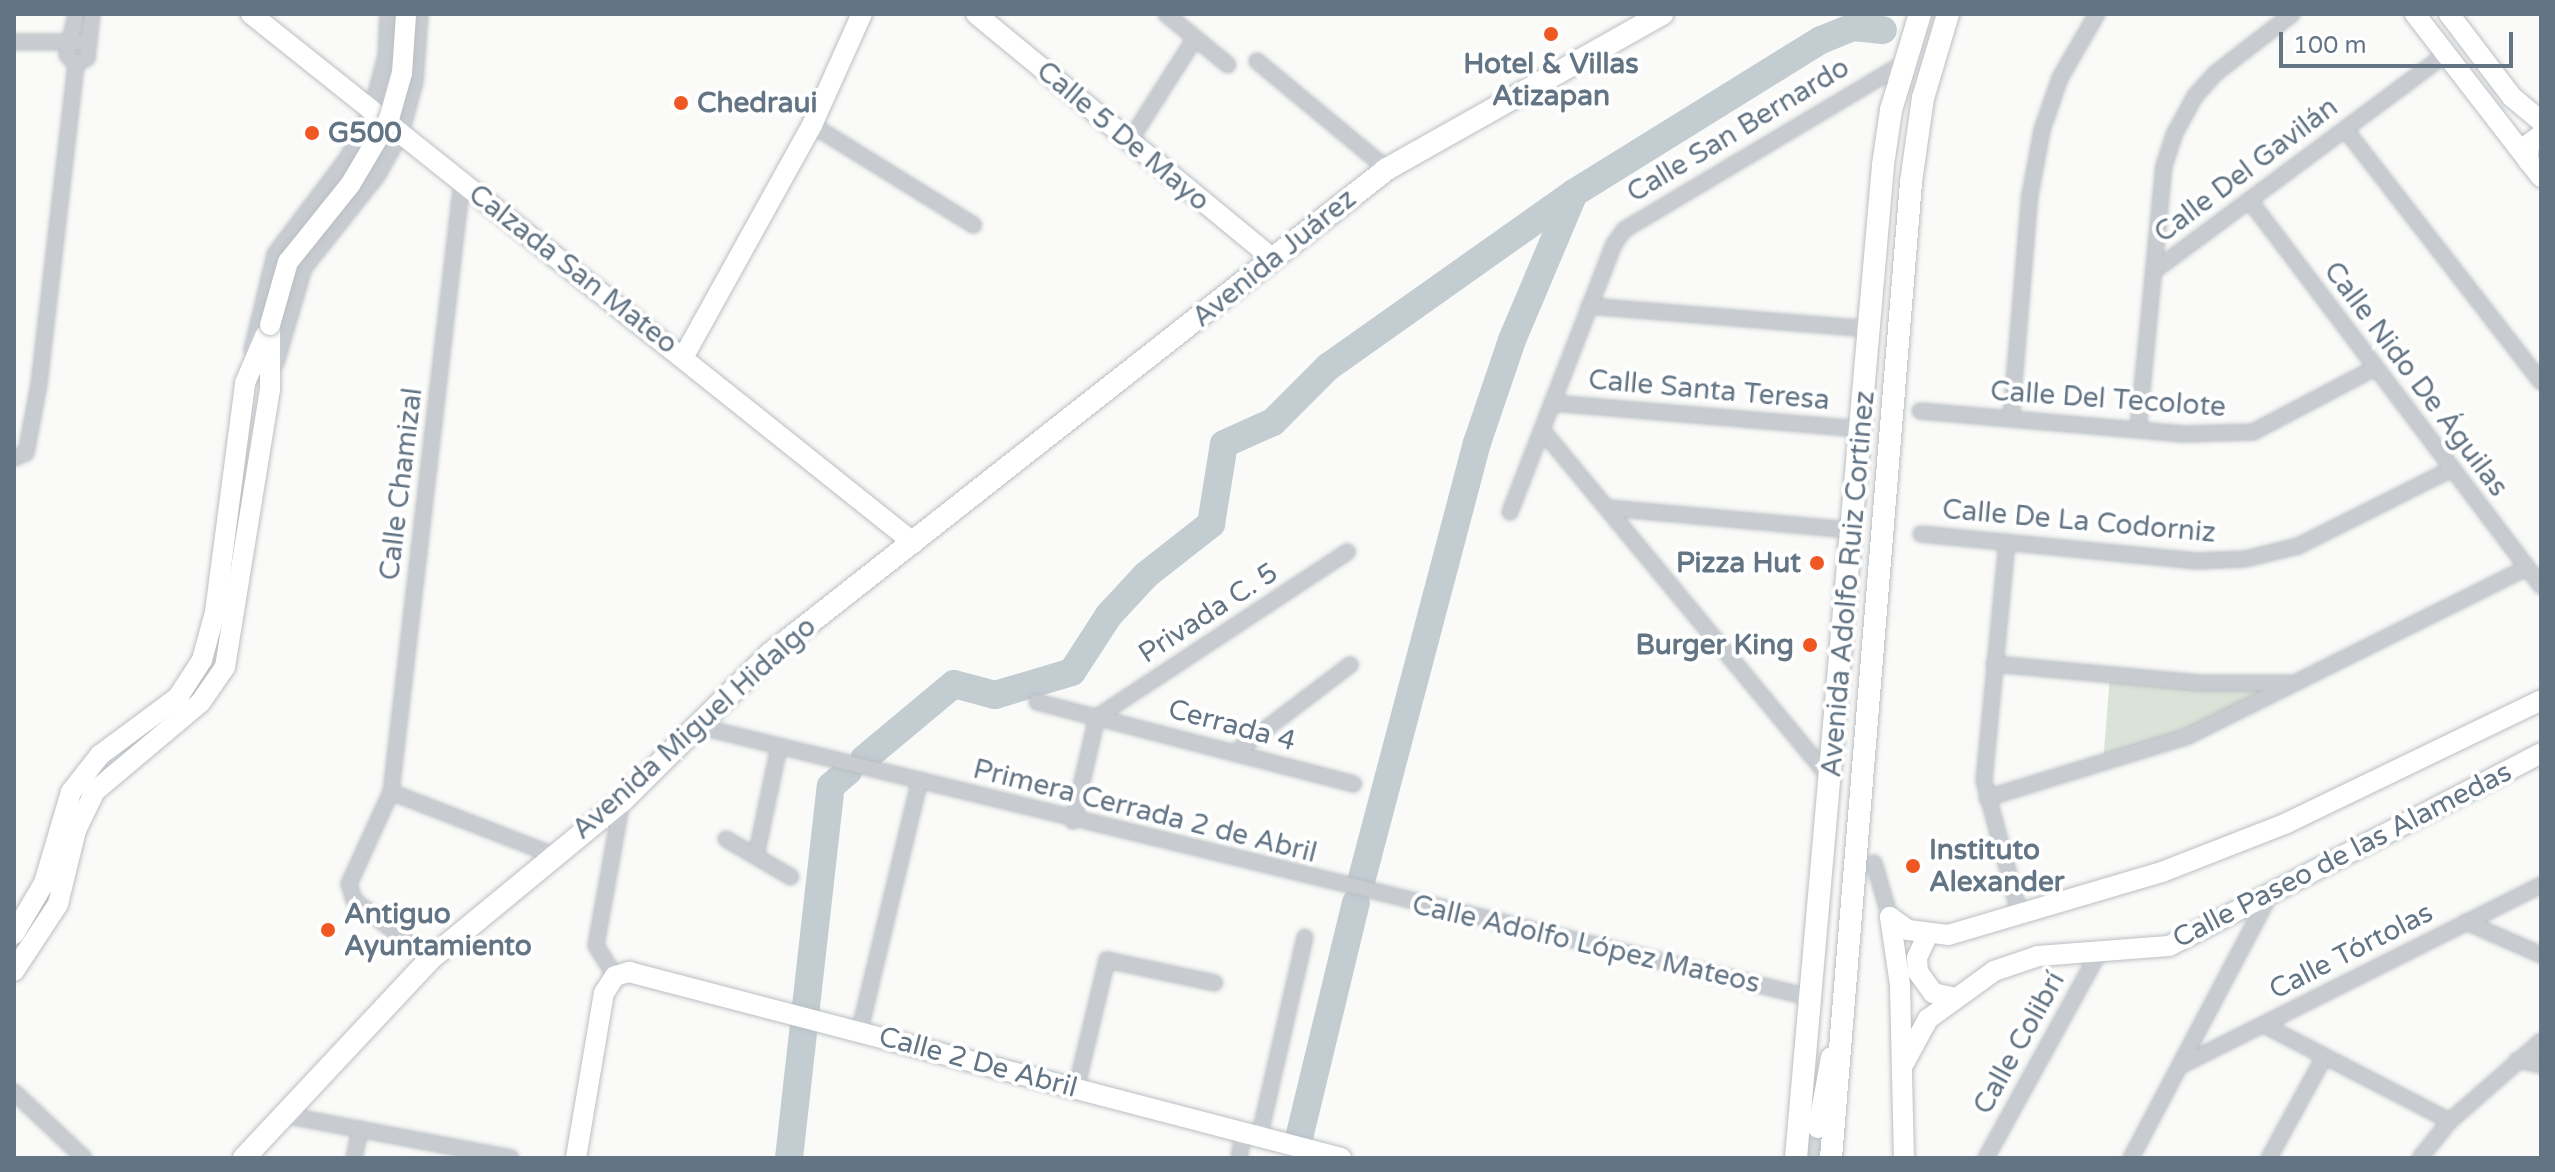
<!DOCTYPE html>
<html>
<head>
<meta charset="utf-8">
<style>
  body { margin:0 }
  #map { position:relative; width:2555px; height:1172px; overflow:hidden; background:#fafaf8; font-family:"Varela Round",sans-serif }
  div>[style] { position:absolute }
  .green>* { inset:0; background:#dbe2d8 }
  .river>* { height:28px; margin:-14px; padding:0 14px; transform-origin:14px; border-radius:14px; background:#c2ccd1 }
  .secondary-tunnel>* { height:20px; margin-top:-10px; transform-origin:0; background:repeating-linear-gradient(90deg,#d4d9db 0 20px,transparent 0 30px) }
  .roads { filter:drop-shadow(0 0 2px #babfc4) drop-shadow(0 0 2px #babfc4) }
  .street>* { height:14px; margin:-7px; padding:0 7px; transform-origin:7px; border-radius:7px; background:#c8ccd0 }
  .secondary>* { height:20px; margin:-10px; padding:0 10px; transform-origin:10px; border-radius:10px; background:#fff }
  .primary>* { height:22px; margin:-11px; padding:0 11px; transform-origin:11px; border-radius:11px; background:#fff }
  .bridges { filter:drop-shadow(0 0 2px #babfc4) drop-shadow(0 0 2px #babfc4) }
  .secondary-bridge>* { height:20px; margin:-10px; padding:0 10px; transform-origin:10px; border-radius:10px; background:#fff }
  .dots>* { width:22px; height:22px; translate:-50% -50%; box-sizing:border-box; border:4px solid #fff; border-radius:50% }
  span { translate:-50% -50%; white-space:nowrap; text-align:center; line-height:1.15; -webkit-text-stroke:8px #fff; paint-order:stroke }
  .poi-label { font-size:28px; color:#637585; font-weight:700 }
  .left { translate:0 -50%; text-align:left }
  .right { translate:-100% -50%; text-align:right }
  .street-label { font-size:28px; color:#637585 }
  .frame { position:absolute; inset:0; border:16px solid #637585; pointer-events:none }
  .scale { position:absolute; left:2279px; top:32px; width:234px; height:36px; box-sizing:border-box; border:4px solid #637585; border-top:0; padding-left:10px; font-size:24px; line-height:28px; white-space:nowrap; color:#637585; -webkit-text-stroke:6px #fff; paint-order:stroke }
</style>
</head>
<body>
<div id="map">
  <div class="green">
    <div style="clip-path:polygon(2110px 676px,2293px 682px,2224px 720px,2103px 764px)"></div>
  </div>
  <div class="river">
    <div style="left:864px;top:759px;width:117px;rotate:-39.8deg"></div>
    <div style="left:954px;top:684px;width:42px;rotate:15deg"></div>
    <div style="left:995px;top:695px;width:80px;rotate:-16.6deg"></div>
    <div style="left:1072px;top:672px;width:68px;rotate:-57deg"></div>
    <div style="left:1109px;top:615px;width:54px;rotate:-47.2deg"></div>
    <div style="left:1146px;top:575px;width:83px;rotate:-38.1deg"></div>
    <div style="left:1211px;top:524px;width:81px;rotate:-80.8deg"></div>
    <div style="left:1224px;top:444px;width:54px;rotate:-24.2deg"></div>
    <div style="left:1273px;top:422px;width:78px;rotate:-45deg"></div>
    <div style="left:1328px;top:367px;width:301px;rotate:-35.3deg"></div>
    <div style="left:1362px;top:878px;width:450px;rotate:-75.2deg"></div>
    <div style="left:1477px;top:443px;width:109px;rotate:-71.2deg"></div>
    <div style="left:1512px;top:340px;width:160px;rotate:-67.1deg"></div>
    <div style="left:1574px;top:193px;width:291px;rotate:-31.8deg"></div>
    <div style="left:1821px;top:40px;width:35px;rotate:-22deg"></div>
    <div style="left:1853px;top:27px;width:30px;rotate:6deg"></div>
    <div style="left:1299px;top:1138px;width:242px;rotate:-76.4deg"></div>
    <div style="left:789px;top:1158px;width:374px;rotate:-83.6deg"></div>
    <div style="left:831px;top:786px;width:23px;rotate:-41deg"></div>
  </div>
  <div class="secondary-tunnel">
    <div style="left:1814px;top:1158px;width:30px;rotate:-82deg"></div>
  </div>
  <div class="roads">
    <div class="street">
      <div style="left:1166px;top:14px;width:80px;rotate:39.4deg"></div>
      <div style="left:14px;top:42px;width:75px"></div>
      <div style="left:1257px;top:61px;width:169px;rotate:39.7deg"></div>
      <div style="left:76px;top:64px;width:13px;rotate:-29deg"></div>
      <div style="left:87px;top:58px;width:44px;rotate:-83.5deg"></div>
      <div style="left:76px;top:64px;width:13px;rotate:-135deg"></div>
      <div style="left:67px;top:55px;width:42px;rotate:-77.6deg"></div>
      <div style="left:812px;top:125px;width:190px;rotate:31.8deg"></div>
      <div style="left:2345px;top:129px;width:320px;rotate:52.2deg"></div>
      <div style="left:1129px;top:142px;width:123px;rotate:-57.6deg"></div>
      <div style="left:2250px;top:201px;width:483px;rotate:52.9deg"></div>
      <div style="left:2154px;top:271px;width:364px;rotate:-36.6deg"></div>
      <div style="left:1589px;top:306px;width:281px;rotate:4.7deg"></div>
      <div style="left:252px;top:350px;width:99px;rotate:-76.5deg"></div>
      <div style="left:275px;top:254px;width:121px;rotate:-53deg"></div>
      <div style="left:348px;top:157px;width:54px;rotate:-63.4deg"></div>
      <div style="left:372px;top:109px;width:55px;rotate:-75.2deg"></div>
      <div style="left:386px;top:56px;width:42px;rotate:-87.3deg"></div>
      <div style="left:276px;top:363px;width:99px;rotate:-73.6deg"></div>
      <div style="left:304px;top:268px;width:117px;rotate:-51.6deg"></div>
      <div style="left:377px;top:176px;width:49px;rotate:-60.8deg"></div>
      <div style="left:401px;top:133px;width:53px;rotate:-74.6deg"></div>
      <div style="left:415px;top:82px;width:68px;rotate:-85.8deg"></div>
      <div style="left:1552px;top:403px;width:310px;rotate:4.8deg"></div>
      <div style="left:1920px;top:411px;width:265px;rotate:5deg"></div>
      <div style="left:2184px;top:434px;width:69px;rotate:-1.7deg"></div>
      <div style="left:2253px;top:432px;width:136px;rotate:-27.7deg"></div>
      <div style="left:2011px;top:419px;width:225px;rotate:-85.2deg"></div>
      <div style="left:2030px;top:195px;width:66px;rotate:-79.5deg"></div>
      <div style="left:2042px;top:130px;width:55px;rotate:-70.9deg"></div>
      <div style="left:2060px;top:78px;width:74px;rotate:-60deg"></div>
      <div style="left:1542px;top:430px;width:455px;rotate:50.4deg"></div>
      <div style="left:2138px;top:430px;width:265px;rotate:-84.4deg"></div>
      <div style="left:2164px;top:166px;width:35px;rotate:-72deg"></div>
      <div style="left:2175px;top:133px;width:42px;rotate:-61.6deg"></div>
      <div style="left:2195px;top:96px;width:31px;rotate:-48deg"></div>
      <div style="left:2216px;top:73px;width:96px;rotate:-37.8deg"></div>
      <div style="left:14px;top:458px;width:13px;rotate:-23deg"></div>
      <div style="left:26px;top:453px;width:70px;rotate:-79.3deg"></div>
      <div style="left:39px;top:384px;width:322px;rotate:-83.4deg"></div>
      <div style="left:1609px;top:508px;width:245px;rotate:5.2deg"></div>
      <div style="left:1510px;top:512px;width:287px;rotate:-68.8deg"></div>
      <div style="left:1614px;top:244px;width:17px;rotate:-54deg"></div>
      <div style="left:1624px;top:230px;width:324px;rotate:-30.8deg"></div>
      <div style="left:1921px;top:534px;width:277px;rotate:5.6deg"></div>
      <div style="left:2197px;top:561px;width:48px;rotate:-2.4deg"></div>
      <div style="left:2245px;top:559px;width:55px;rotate:-13.8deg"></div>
      <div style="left:2298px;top:546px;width:172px;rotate:-26.6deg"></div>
      <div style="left:2007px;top:542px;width:240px;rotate:95.5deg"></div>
      <div style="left:1984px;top:781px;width:139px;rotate:75deg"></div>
      <div style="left:1994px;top:664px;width:204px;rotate:5.3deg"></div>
      <div style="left:2197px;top:683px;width:91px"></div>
      <div style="left:1037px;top:702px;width:327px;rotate:14.5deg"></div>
      <div style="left:1097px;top:717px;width:300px;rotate:-33.4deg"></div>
      <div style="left:697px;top:726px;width:1149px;rotate:13.7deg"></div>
      <div style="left:1234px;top:753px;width:146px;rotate:-37.2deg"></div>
      <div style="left:391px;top:792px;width:172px;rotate:21.2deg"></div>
      <div style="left:1987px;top:798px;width:210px;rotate:-17.1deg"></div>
      <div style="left:2188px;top:736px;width:378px;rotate:-26.4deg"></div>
      <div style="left:1073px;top:821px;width:107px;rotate:-77deg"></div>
      <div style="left:726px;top:839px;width:75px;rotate:30.3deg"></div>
      <div style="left:756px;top:856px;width:111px;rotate:-78.1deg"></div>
      <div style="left:1874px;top:863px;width:56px;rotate:73.5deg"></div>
      <div style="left:2466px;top:922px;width:82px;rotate:23.7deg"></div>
      <div style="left:430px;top:959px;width:96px;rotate:-142.2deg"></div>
      <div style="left:354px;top:900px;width:17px;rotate:-107deg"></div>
      <div style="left:349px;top:884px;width:101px;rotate:-65.5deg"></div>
      <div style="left:391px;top:792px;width:615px;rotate:-83.37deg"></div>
      <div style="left:615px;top:976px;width:36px;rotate:-122deg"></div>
      <div style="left:596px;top:945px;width:146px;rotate:-79.8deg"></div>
      <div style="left:2264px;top:1025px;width:209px;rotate:27.3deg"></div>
      <div style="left:860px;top:1029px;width:256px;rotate:-76.5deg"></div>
      <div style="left:2517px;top:1060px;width:25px;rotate:12deg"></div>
      <div style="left:2184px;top:1064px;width:399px;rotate:-26.6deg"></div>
      <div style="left:1076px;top:1089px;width:133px;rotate:-76.5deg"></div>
      <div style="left:1107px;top:960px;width:110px;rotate:12deg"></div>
      <div style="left:14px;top:1092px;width:96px;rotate:43.3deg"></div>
      <div style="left:284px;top:1115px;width:231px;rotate:10.7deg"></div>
      <div style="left:1259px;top:1138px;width:206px;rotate:-77.1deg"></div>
      <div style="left:354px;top:1158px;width:30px;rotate:-78deg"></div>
      <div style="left:1239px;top:1158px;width:23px;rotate:-80deg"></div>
      <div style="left:1986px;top:1158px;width:233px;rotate:-61.2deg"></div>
      <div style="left:2131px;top:1158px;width:300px;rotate:-62.2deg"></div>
      <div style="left:2269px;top:1158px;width:115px;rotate:-61.4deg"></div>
      <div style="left:2420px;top:1158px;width:48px;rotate:-51deg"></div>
      <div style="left:2450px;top:1121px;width:121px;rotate:-41.3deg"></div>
    </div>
    <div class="secondary">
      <div style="left:251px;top:14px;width:848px;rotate:38.59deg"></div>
      <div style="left:976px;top:14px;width:382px;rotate:39.5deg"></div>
      <div style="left:2415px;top:14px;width:206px;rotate:52.3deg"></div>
      <div style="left:2449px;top:14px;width:104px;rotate:52.8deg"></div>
      <div style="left:2512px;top:97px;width:38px;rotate:40deg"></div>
      <div style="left:2528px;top:161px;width:17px;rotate:-87deg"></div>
      <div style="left:2529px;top:144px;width:15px;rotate:-37deg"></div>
      <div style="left:684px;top:356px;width:264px;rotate:-61deg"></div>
      <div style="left:812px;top:125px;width:122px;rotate:-65.8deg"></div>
      <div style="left:1890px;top:917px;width:22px;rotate:36deg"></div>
      <div style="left:1908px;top:930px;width:40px;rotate:7.1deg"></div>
      <div style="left:1948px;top:935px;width:223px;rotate:-16.4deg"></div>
      <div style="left:2162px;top:872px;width:134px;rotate:-21.4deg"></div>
      <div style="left:2287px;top:823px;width:282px;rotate:-25.8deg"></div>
      <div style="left:1890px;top:917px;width:69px;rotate:81.6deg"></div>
      <div style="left:1900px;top:985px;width:173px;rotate:88.7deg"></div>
      <div style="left:14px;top:934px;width:59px;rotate:-59.5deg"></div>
      <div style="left:44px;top:883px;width:95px;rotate:-73.5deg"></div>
      <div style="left:71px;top:792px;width:47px;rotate:-51.9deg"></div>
      <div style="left:100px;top:755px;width:97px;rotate:-36.6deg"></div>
      <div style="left:178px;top:697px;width:44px;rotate:-57deg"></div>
      <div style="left:202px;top:660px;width:50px;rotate:-74.8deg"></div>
      <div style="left:215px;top:612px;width:231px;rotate:-82.5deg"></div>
      <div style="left:245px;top:383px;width:51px;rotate:-66.9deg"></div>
      <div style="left:1928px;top:934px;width:26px;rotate:115deg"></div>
      <div style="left:1917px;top:958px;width:14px;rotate:86deg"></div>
      <div style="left:1918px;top:972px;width:26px;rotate:54deg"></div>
      <div style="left:1933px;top:993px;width:19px;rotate:12deg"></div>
      <div style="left:14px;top:971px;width:80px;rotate:-56.7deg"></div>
      <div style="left:58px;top:904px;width:76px;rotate:-76.3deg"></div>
      <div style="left:76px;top:830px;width:43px;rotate:-64deg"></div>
      <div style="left:95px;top:791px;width:137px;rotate:-40deg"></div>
      <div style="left:200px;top:703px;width:44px;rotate:-55.2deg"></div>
      <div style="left:225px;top:667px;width:282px;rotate:-80.8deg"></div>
      <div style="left:270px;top:389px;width:64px;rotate:-90deg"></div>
      <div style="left:1902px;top:1067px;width:55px;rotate:-61.6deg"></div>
      <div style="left:1928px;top:1019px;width:82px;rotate:-36deg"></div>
      <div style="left:1994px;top:971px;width:46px;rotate:-18.8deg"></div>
      <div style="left:2038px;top:956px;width:131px;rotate:-4.4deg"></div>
      <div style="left:2169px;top:946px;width:419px;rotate:-27.4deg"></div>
      <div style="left:1818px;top:1128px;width:72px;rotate:-79.6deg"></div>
      <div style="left:576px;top:1158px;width:167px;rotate:-80.4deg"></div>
      <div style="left:604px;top:993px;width:20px;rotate:-57deg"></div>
      <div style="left:615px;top:976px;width:15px;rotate:-16deg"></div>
      <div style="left:629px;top:972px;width:736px;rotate:14.64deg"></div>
    </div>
    <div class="primary">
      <div style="left:244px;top:1158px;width:272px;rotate:-46.9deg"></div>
      <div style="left:430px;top:959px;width:249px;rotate:-39.5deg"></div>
      <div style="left:622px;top:801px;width:209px;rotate:-44.8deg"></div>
      <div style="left:770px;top:654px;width:785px;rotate:-38.17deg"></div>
      <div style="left:1387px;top:169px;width:316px;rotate:-29.4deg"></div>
      <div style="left:1796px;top:1158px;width:997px;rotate:-84.99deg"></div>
      <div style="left:1883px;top:165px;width:56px;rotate:-81.7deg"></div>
      <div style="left:1891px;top:110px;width:100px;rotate:-73.2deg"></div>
      <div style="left:1831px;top:1158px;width:979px;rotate:-85.31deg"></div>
      <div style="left:1911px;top:182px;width:85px;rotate:-81.9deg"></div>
      <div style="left:1923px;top:98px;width:88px;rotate:-73.4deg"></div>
    </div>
  </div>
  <div class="bridges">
    <div class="secondary-bridge">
      <div style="left:270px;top:325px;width:66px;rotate:-74.1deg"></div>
      <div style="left:288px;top:262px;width:99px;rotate:-51.2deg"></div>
      <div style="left:350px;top:185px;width:77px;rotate:-59.4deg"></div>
      <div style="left:389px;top:119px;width:48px;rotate:-74.2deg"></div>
      <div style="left:402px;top:73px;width:59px;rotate:-86.1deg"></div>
    </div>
  </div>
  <div class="dots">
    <div style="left:1551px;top:34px;background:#ef5823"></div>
    <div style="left:681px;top:103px;background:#ef5823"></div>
    <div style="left:312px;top:133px;background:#ef5823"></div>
    <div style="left:1817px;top:563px;background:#ef5823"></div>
    <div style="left:1810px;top:645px;background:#ef5823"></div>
    <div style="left:1913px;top:866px;background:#ef5823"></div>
    <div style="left:328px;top:930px;background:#ef5823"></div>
  </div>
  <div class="poi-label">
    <span style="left:1551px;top:80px">Hotel &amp; Villas<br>Atizapan</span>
    <span class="left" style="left:697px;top:103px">Chedraui</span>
    <span class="left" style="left:328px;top:133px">G500</span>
    <span class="right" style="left:1801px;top:563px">Pizza Hut</span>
    <span class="right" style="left:1794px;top:645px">Burger King</span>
    <span class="left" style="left:1929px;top:866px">Instituto<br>Alexander</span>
    <span class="left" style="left:344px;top:930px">Antiguo<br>Ayuntamiento</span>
  </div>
  <div class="street-label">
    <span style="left:1738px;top:130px;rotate:-31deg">Calle San Bernardo</span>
    <span style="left:1123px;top:136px;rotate:40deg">Calle 5 De Mayo</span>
    <span style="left:2246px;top:170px;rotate:-37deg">Calle Del Gavilán</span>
    <span style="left:1274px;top:258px;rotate:-39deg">Avenida Juárez</span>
    <span style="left:573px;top:269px;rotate:38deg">Calzada San Mateo</span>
    <span style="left:2416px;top:379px;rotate:53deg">Calle Nido De Águilas</span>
    <span style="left:1709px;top:390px;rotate:5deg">Calle Santa Teresa</span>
    <span style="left:2108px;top:399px;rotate:4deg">Calle Del Tecolote</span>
    <span style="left:401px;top:484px;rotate:-83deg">Calle Chamizal</span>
    <span style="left:2079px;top:521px;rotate:5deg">Calle De La Codorniz</span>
    <span style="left:1848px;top:584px;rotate:-85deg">Avenida Adolfo Ruiz Cortinez</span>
    <span style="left:1208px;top:613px;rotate:-33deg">Privada C. 5</span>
    <span style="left:1232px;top:725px;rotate:15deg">Cerrada 4</span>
    <span style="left:694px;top:728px;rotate:-42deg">Avenida Miguel Hidalgo</span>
    <span style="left:1145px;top:811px;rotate:14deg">Primera Cerrada 2 de Abril</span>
    <span style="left:2342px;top:855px;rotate:-27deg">Calle Paseo de las Alamedas</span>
    <span style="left:1586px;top:944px;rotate:13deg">Calle Adolfo López Mateos</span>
    <span style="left:2351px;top:951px;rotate:-27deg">Calle Tórtolas</span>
    <span style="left:2019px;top:1043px;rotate:-61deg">Calle Colibrí</span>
    <span style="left:978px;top:1062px;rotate:15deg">Calle 2 De Abril</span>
  </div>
  <div class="frame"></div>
  <div class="scale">100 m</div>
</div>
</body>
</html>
